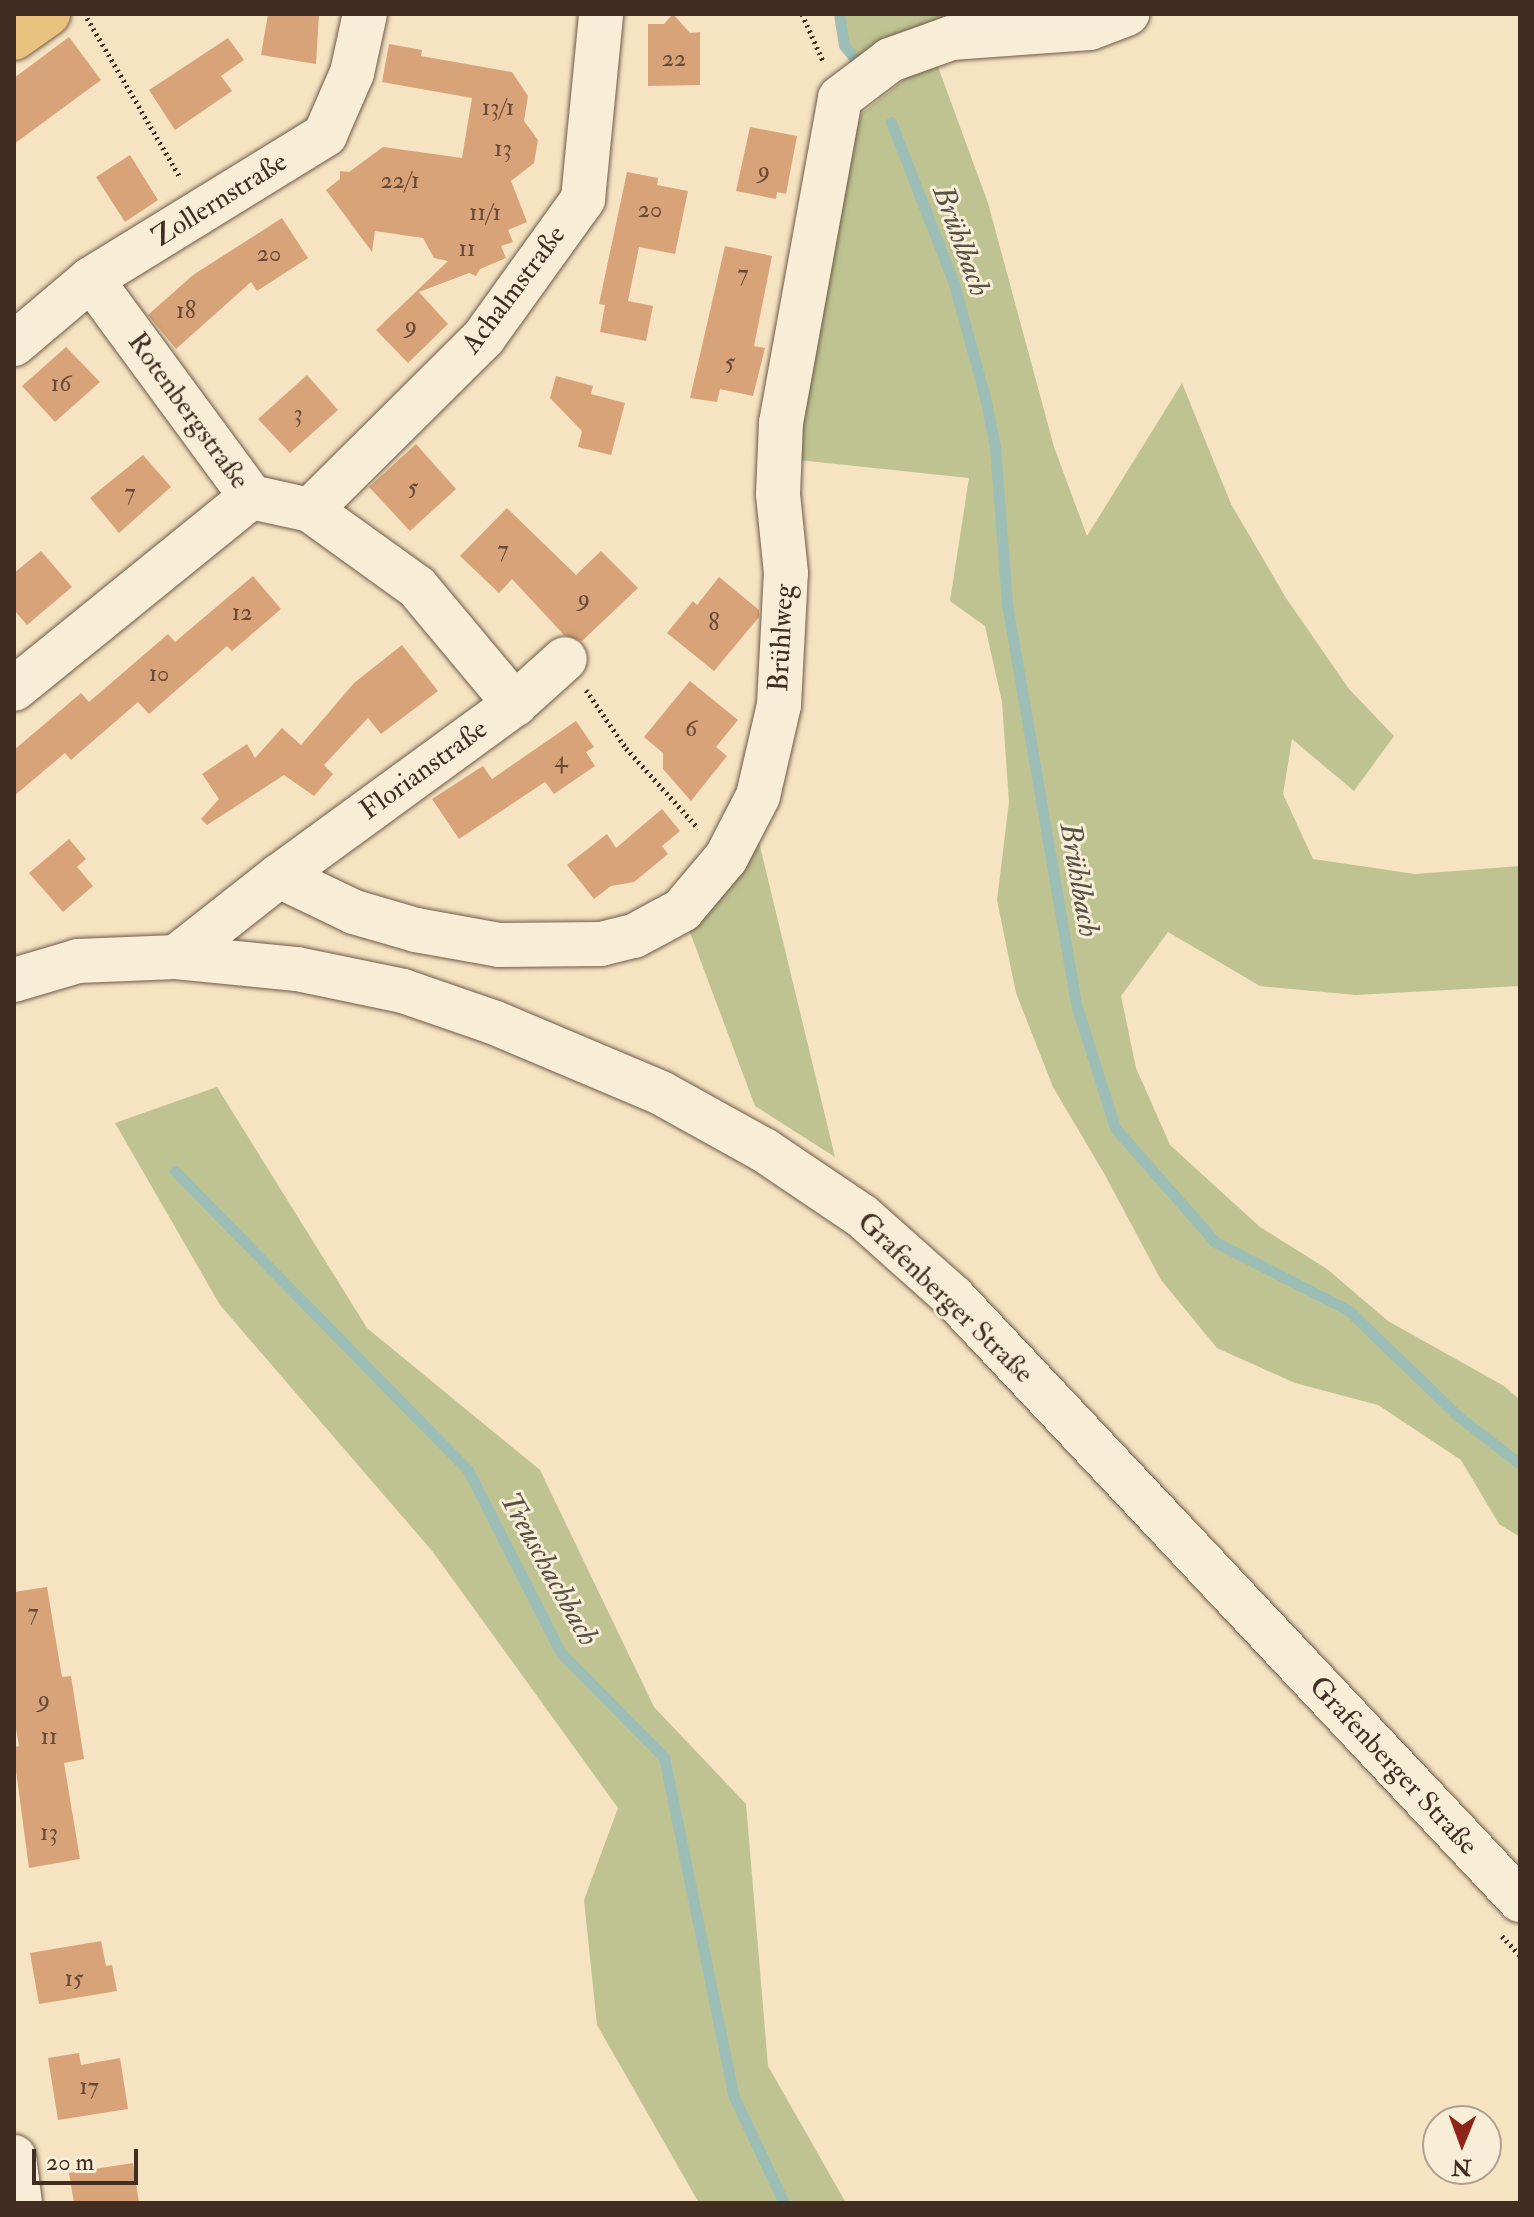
<!DOCTYPE html>
<html>
<head>
<meta charset="utf-8">
<style>
  body { margin:0 }
  #map { position:relative; width:1534px; height:2217px; overflow:hidden; background:#f5e3c1; font-family:"IM FELL Double Pica",serif }
  div>[style] { position:absolute }
  .green>* { inset:0; background:#bfc391 }
  .stream>* { height:11px; margin:-5.5px; padding:0 5.5px; transform-origin:5.5px; border-radius:5.5px; background:#9cbeb6 }
  .building>* { inset:0; background:#d8a379 }
  .path>* { height:5px; margin-top:-2.5px; transform-origin:0; background:repeating-linear-gradient(90deg,#422d23 0 2px,transparent 0 6px) }
  .roads { filter:drop-shadow(0 0 2px #6f5a4a) drop-shadow(0 0 2px #6f5a4a) }
  .minor>* { height:44px; margin:-22px; padding:0 22px; transform-origin:22px; border-radius:22px; background:#f8edd7 }
  .major>* { height:44px; margin:-22px; padding:0 22px; transform-origin:22px; border-radius:22px; background:#eac280 }
  span { translate:-50% -50%; white-space:nowrap; text-align:center; line-height:1.15; -webkit-text-stroke:6px #f8edd7; paint-order:stroke }
  .number-label { font-size:24px; color:#684a38 }
  .number-label span { -webkit-text-stroke-width:0 }
  .street-label { font-size:28px; color:#422d23 }
  .water-label { font-size:30px; color:#585148; font-style:italic }
  .frame { position:absolute; inset:0; border:16px solid #422d23; pointer-events:none }
  .north { position:absolute; left:1422px; top:2105px; width:80px; height:80px; box-sizing:border-box; background:#f8edd7; border:2px solid #afa08f; border-radius:50%; rotate:181deg; font-size:22px; font-weight:700; line-height:32px; text-align:center; color:#422d23 }
  .north::after { content:''; display:block; margin:auto; width:28px; height:36px; background:#8f2418; clip-path:polygon(50% 0,100% 100%,50% 72%,0 100%) }
  .scale { position:absolute; left:32px; top:2149px; width:106px; height:36px; box-sizing:border-box; border:4px solid #422d23; border-top:0; padding-left:10px; font-size:24px; line-height:28px; white-space:nowrap; color:#422d23; -webkit-text-stroke:6px #f8edd7; paint-order:stroke }
</style>
</head>
<body>
<div id="map">
  <div class="green">
    <div style="clip-path:polygon(839px 14px,1091px 14px,858px 63px,844px 45px)"></div>
    <div style="clip-path:polygon(934px 56px,988px 203px,1054px 447px,1087px 536px,1182px 383px,1231px 504px,1286px 598px,1349px 689px,1394px 736px,1354px 791px,1292px 739px,1283px 794px,1313px 859px,1415px 874px,1520px 866px,1520px 986px,1356px 995px,1260px 986px,1168px 932px,1121px 996px,1136px 1068px,1170px 1145px,1260px 1227px,1327px 1269px,1388px 1321px,1504px 1386px,1520px 1400px,1520px 1537px,1499px 1524px,1461px 1460px,1378px 1405px,1295px 1383px,1217px 1348px,1161px 1280px,1105px 1175px,1053px 1087px,1016px 993px,997px 900px,1009px 802px,1002px 702px,985px 626px,950px 601px,969px 478px,798px 460px,823px 270px,861px 114px)"></div>
    <div style="clip-path:polygon(758px 838px,835px 1157px,755px 1106px,685px 919px)"></div>
    <div style="clip-path:polygon(217px 1087px,367px 1328px,540px 1470px,654px 1707px,746px 1804px,768px 2066px,846px 2203px,699px 2203px,597px 2025px,584px 1900px,618px 1808px,433px 1552px,220px 1305px,115px 1123px)"></div>
  </div>
  <div class="stream">
    <div style="left:839px;top:14px;width:31px;rotate:81deg"></div>
    <div style="left:844px;top:45px;width:23px;rotate:52deg"></div>
    <div style="left:858px;top:63px;width:9px;rotate:-21deg"></div>
    <div style="left:891px;top:122px;width:174px;rotate:68.7deg"></div>
    <div style="left:954px;top:284px;width:117px;rotate:74.7deg"></div>
    <div style="left:985px;top:397px;width:51px;rotate:78.7deg"></div>
    <div style="left:995px;top:447px;width:157px;rotate:85.6deg"></div>
    <div style="left:1007px;top:604px;width:406px;rotate:80.2deg"></div>
    <div style="left:1076px;top:1004px;width:130px;rotate:72.5deg"></div>
    <div style="left:1115px;top:1128px;width:152px;rotate:48.7deg"></div>
    <div style="left:1215px;top:1242px;width:149px;rotate:27.1deg"></div>
    <div style="left:1348px;top:1310px;width:154px;rotate:43.9deg"></div>
    <div style="left:1459px;top:1417px;width:77px;rotate:37.6deg"></div>
    <div style="left:175px;top:1171px;width:419px;rotate:45.6deg"></div>
    <div style="left:468px;top:1470px;width:205px;rotate:63.1deg"></div>
    <div style="left:561px;top:1653px;width:146px;rotate:45.3deg"></div>
    <div style="left:664px;top:1757px;width:347px;rotate:78.4deg"></div>
    <div style="left:734px;top:2097px;width:117px;rotate:64.7deg"></div>
  </div>
  <div class="building">
    <div style="clip-path:polygon(268px 14px,319px 14px,316px 64px,261px 55px)"></div>
    <div style="clip-path:polygon(673px 14px,690px 33px,700px 32px,700px 85px,648px 86px,648px 24px,664px 24px)"></div>
    <div style="clip-path:polygon(69px 37px,101px 80px,14px 144px,14px 78px)"></div>
    <div style="clip-path:polygon(228px 38px,244px 60px,221px 76px,232px 91px,175px 130px,149px 90px)"></div>
    <div style="clip-path:polygon(389px 44px,422px 50px,421px 56px,512px 72px,528px 96px,524px 121px,538px 140px,534px 163px,511px 181px,527px 222px,508px 230px,513px 242px,501px 246px,506px 258px,480px 269px,476px 276px,469px 273px,419px 292px,448px 324px,408px 363px,376px 330px,448px 261px,434px 258px,423px 238px,375px 231px,372px 252px,326px 190px,340px 179px,340px 171px,349px 172px,383px 147px,462px 158px,472px 98px,382px 82px)"></div>
    <div style="clip-path:polygon(750px 127px,797px 136px,786px 194px,777px 192px,776px 199px,736px 191px)"></div>
    <div style="clip-path:polygon(130px 155px,158px 200px,125px 222px,96px 177px)"></div>
    <div style="clip-path:polygon(627px 172px,658px 178px,657px 185px,688px 191px,675px 254px,639px 247px,628px 301px,653px 306px,646px 341px,600px 332px,605px 305px,599px 304px)"></div>
    <div style="clip-path:polygon(282px 218px,308px 258px,257px 291px,251px 282px,176px 349px,148px 315px,193px 275px)"></div>
    <div style="clip-path:polygon(725px 246px,772px 256px,754px 346px,765px 348px,753px 396px,720px 389px,717px 402px,690px 398px)"></div>
    <div style="clip-path:polygon(66px 347px,100px 382px,55px 422px,22px 386px)"></div>
    <div style="clip-path:polygon(307px 375px,338px 410px,290px 453px,258px 419px)"></div>
    <div style="clip-path:polygon(556px 376px,593px 386px,591px 394px,625px 403px,611px 455px,578px 447px,582px 431px,550px 398px)"></div>
    <div style="clip-path:polygon(416px 444px,456px 489px,410px 531px,369px 487px)"></div>
    <div style="clip-path:polygon(143px 455px,171px 487px,119px 533px,90px 498px)"></div>
    <div style="clip-path:polygon(507px 508px,576px 575px,601px 551px,638px 588px,582px 641px,564px 635px,512px 579px,499px 593px,460px 556px)"></div>
    <div style="clip-path:polygon(41px 551px,72px 587px,27px 625px,14px 610px,14px 573px)"></div>
    <div style="clip-path:polygon(253px 576px,281px 609px,232px 651px,227px 646px,149px 714px,138px 702px,71px 760px,65px 753px,14px 796px,14px 750px,81px 693px,89px 702px,168px 634px,175px 642px)"></div>
    <div style="clip-path:polygon(719px 577px,759px 610px,759px 617px,714px 671px,667px 633px,693px 601px,697px 605px)"></div>
    <div style="clip-path:polygon(402px 645px,438px 691px,381px 734px,368px 718px,324px 765px,333px 774px,314px 796px,284px 775px,207px 825px,201px 819px,219px 799px,202px 774px,247px 744px,255px 758px,282px 728px,301px 745px,354px 683px)"></div>
    <div style="clip-path:polygon(690px 681px,738px 720px,716px 747px,727px 756px,691px 801px,663px 769px,663px 753px,644px 737px)"></div>
    <div style="clip-path:polygon(576px 721px,594px 747px,586px 752px,595px 766px,554px 794px,545px 782px,459px 839px,432px 799px,483px 766px,492px 779px)"></div>
    <div style="clip-path:polygon(662px 809px,680px 831px,662px 846px,668px 854px,634px 882px,611px 886px,594px 899px,567px 865px,607px 834px,616px 848px)"></div>
    <div style="clip-path:polygon(69px 839px,86px 859px,77px 867px,93px 886px,63px 912px,29px 873px)"></div>
    <div style="clip-path:polygon(47px 1587px,62px 1677px,71px 1676px,84px 1759px,64px 1763px,80px 1859px,29px 1868px,14px 1756px,14px 1747px,19px 1746px,14px 1717px,14px 1592px)"></div>
    <div style="clip-path:polygon(101px 1941px,106px 1966px,112px 1965px,117px 1991px,39px 2004px,30px 1953px)"></div>
    <div style="clip-path:polygon(79px 2053px,81px 2065px,120px 2058px,128px 2109px,58px 2120px,48px 2058px)"></div>
    <div style="clip-path:polygon(133px 2163px,139px 2203px,74px 2203px,69px 2173px)"></div>
  </div>
  <div class="path">
    <div style="left:802px;top:14px;width:51px;rotate:65.9deg"></div>
    <div style="left:87px;top:18px;width:186px;rotate:59.7deg"></div>
    <div style="left:586px;top:690px;width:70px;rotate:55.4deg"></div>
    <div style="left:626px;top:748px;width:108px;rotate:48deg"></div>
    <div style="left:1502px;top:1936px;width:26px;rotate:47deg"></div>
  </div>
  <div class="roads">
    <div class="minor">
      <div style="left:91px;top:279px;width:270px;rotate:53.7deg"></div>
      <div style="left:251px;top:497px;width:60px;rotate:12.4deg"></div>
      <div style="left:310px;top:510px;width:132px;rotate:35.7deg"></div>
      <div style="left:417px;top:587px;width:153px;rotate:50.1deg"></div>
      <div style="left:14px;top:344px;width:101px;rotate:-40.2deg"></div>
      <div style="left:91px;top:279px;width:275px;rotate:-31.6deg"></div>
      <div style="left:325px;top:135px;width:68px;rotate:-66.5deg"></div>
      <div style="left:352px;top:73px;width:60px;rotate:-77.6deg"></div>
      <div style="left:310px;top:510px;width:245px;rotate:-44.8deg"></div>
      <div style="left:484px;top:337px;width:170px;rotate:-54.3deg"></div>
      <div style="left:583px;top:199px;width:186px;rotate:-84.4deg"></div>
      <div style="left:14px;top:689px;width:305px;rotate:-39deg"></div>
      <div style="left:279px;top:876px;width:292px;rotate:-36.1deg"></div>
      <div style="left:515px;top:704px;width:67px;rotate:-42deg"></div>
      <div style="left:176px;top:957px;width:131px;rotate:-38.2deg"></div>
      <div style="left:279px;top:876px;width:83px;rotate:25.6deg"></div>
      <div style="left:354px;top:912px;width:65px;rotate:16.2deg"></div>
      <div style="left:416px;top:930px;width:84px;rotate:10.2deg"></div>
      <div style="left:499px;top:945px;width:102px;rotate:-0.6deg"></div>
      <div style="left:601px;top:944px;width:34px;rotate:-14deg"></div>
      <div style="left:634px;top:936px;width:55px;rotate:-28.4deg"></div>
      <div style="left:682px;top:910px;width:68px;rotate:-49.8deg"></div>
      <div style="left:726px;top:858px;width:70px;rotate:-62.7deg"></div>
      <div style="left:758px;top:796px;width:93px;rotate:-77deg"></div>
      <div style="left:779px;top:705px;width:132px;rotate:-87deg"></div>
      <div style="left:786px;top:573px;width:79px;rotate:-95.8deg"></div>
      <div style="left:778px;top:494px;width:71px;rotate:-87.6deg"></div>
      <div style="left:781px;top:423px;width:330px;rotate:-79.7deg"></div>
      <div style="left:840px;top:98px;width:63px;rotate:-37.2deg"></div>
      <div style="left:890px;top:60px;width:65px;rotate:-19.8deg"></div>
      <div style="left:951px;top:38px;width:139px;rotate:-4.1deg"></div>
      <div style="left:1090px;top:28px;width:40px;rotate:-21deg"></div>
      <div style="left:14px;top:980px;width:67px;rotate:-16.5deg"></div>
      <div style="left:78px;top:961px;width:98px;rotate:-2.3deg"></div>
      <div style="left:176px;top:957px;width:122px;rotate:5.7deg"></div>
      <div style="left:297px;top:969px;width:108px;rotate:11.7deg"></div>
      <div style="left:403px;top:991px;width:95px;rotate:19deg"></div>
      <div style="left:493px;top:1022px;width:182px;rotate:22.9deg"></div>
      <div style="left:661px;top:1093px;width:118px;rotate:29deg"></div>
      <div style="left:764px;top:1150px;width:118px;rotate:34deg"></div>
      <div style="left:862px;top:1216px;width:122px;rotate:41.7deg"></div>
      <div style="left:953px;top:1297px;width:828px;rotate:46.76deg"></div>
      <div style="left:14px;top:2157px;width:46px;rotate:82.6deg"></div>
    </div>
    <div class="major">
      <div style="left:14px;top:38px;width:42px;rotate:-35.2deg"></div>
    </div>
  </div>
  <div class="number-label">
    <span style="left:674px;top:59px">22</span>
    <span style="left:498px;top:108px">13/1</span>
    <span style="left:503px;top:149px">13</span>
    <span style="left:764px;top:171px">9</span>
    <span style="left:400px;top:181px">22/1</span>
    <span style="left:650px;top:210px">20</span>
    <span style="left:485px;top:213px">11/1</span>
    <span style="left:467px;top:249px">11</span>
    <span style="left:269px;top:254px">20</span>
    <span style="left:743px;top:274px">7</span>
    <span style="left:186px;top:311px">18</span>
    <span style="left:411px;top:326px">9</span>
    <span style="left:730px;top:363px">5</span>
    <span style="left:61px;top:384px">16</span>
    <span style="left:298px;top:414px">3</span>
    <span style="left:413px;top:488px">5</span>
    <span style="left:130px;top:493px">7</span>
    <span style="left:503px;top:550px">7</span>
    <span style="left:584px;top:599px">9</span>
    <span style="left:242px;top:613px">12</span>
    <span style="left:714px;top:623px">8</span>
    <span style="left:159px;top:674px">10</span>
    <span style="left:691px;top:729px">6</span>
    <span style="left:561px;top:760px">4</span>
    <span style="left:33px;top:1613px">7</span>
    <span style="left:44px;top:1700px">9</span>
    <span style="left:49px;top:1737px">11</span>
    <span style="left:49px;top:1833px">13</span>
    <span style="left:74px;top:1979px">15</span>
    <span style="left:89px;top:2087px">17</span>
  </div>
  <div class="street-label">
    <span style="left:220px;top:200px;rotate:-32deg">Zollernstraße</span>
    <span style="left:514px;top:290px;rotate:-53deg">Achalmstraße</span>
    <span style="left:188px;top:411px;rotate:54deg">Rotenbergstraße</span>
    <span style="left:782px;top:638px;rotate:-87deg">Brühlweg</span>
    <span style="left:424px;top:770px;rotate:-36deg">Florianstraße</span>
    <span style="left:945px;top:1298px;rotate:44deg">Grafenberger Straße</span>
    <span style="left:1393px;top:1766px;rotate:47deg">Grafenberger Straße</span>
  </div>
  <div class="water-label">
    <span style="left:961px;top:241px;rotate:70deg">Brühlbach</span>
    <span style="left:1079px;top:880px;rotate:80deg">Brühlbach</span>
    <span style="left:549px;top:1569px;rotate:61deg">Treuschachbach</span>
  </div>
  <div class="frame"></div>
  <div class="north">N</div>
  <div class="scale">20 m</div>
</div>
</body>
</html>
